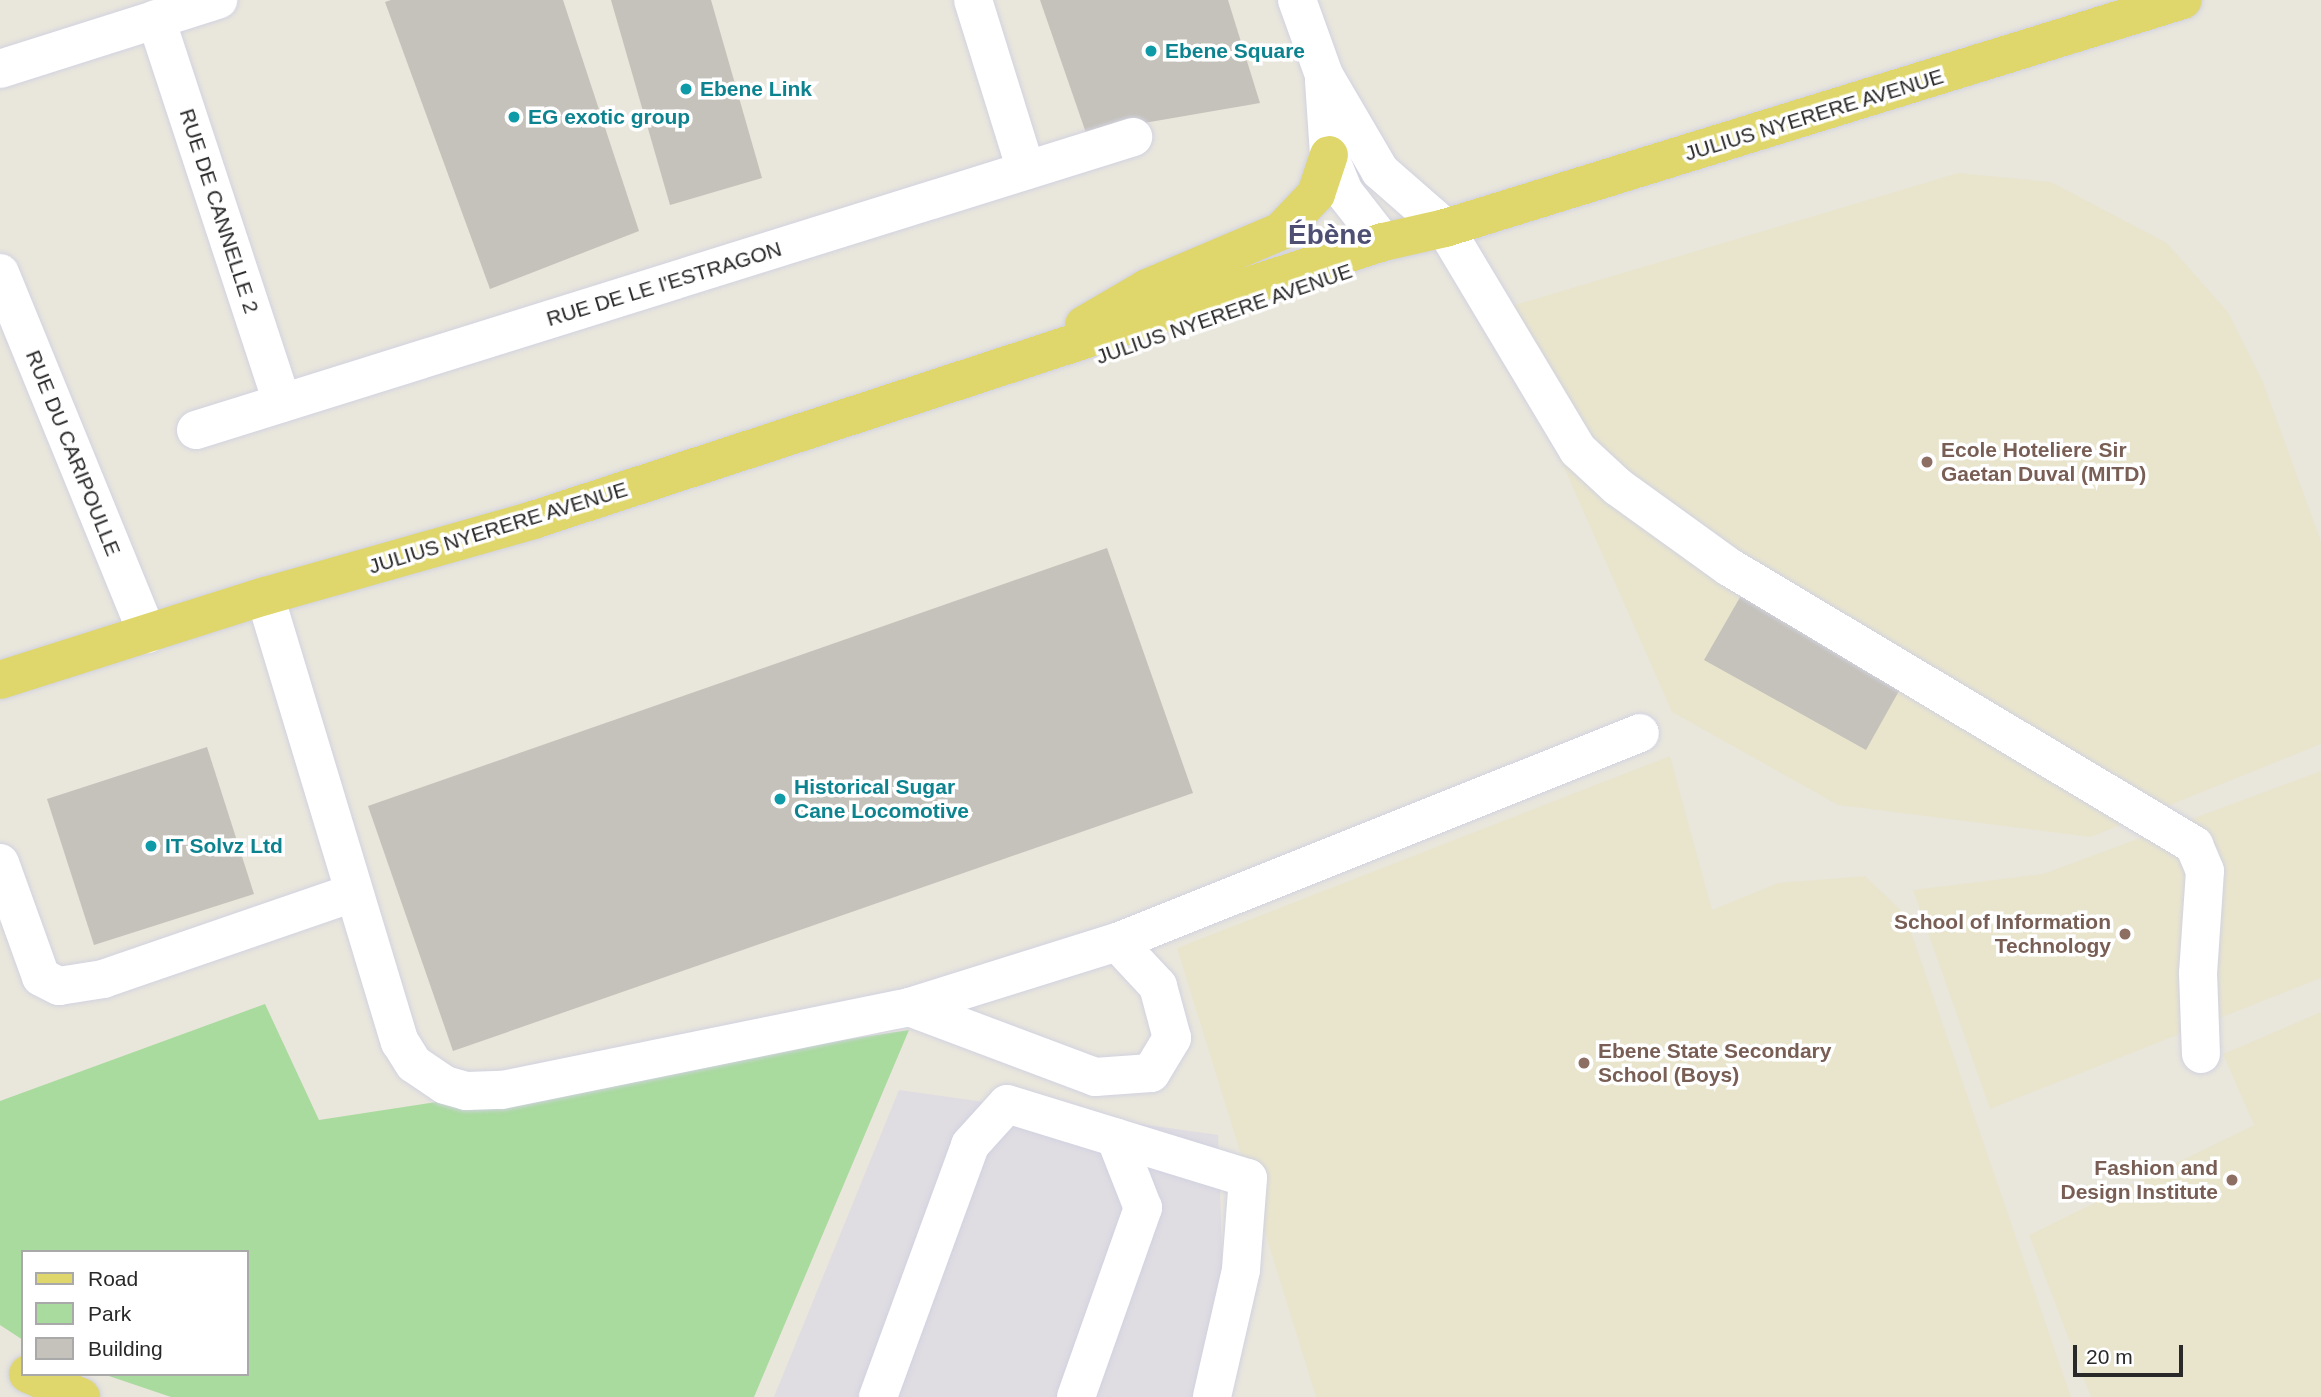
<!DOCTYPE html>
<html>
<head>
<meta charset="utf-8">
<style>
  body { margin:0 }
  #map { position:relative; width:2321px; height:1397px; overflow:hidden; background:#e9e6dc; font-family:Helvetica,sans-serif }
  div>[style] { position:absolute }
  .industrial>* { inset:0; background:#dfdce2 }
  .education>* { inset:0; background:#e9e5cd }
  .green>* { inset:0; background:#a9da9e }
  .building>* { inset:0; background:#c5c2bb }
  .roads { filter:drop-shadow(0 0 2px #d1d2e0) drop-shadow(0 0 2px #d1d2e0) }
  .minor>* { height:38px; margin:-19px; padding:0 19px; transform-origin:19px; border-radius:19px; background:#fff }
  .major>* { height:38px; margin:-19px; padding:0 19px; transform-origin:19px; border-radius:19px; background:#dfd76b }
  .dots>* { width:19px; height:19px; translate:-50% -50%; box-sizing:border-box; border:4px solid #fff; border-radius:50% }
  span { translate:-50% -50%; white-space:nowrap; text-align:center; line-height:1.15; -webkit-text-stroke:7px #fff; paint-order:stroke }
  .culture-label { font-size:21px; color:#0d838f; font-weight:700 }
  .left { translate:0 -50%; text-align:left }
  .street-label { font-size:21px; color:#292929 }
  .education-label { font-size:21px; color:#785e54; font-weight:700 }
  .right { translate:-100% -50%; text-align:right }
  .district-label { font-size:28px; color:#4f4f74; font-weight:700 }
  .legend { position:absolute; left:21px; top:1250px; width:228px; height:126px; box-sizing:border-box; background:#fff; border:2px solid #a9a9a9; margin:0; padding:9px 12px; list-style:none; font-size:21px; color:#292929 }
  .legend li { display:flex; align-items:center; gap:14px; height:35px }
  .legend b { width:35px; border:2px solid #a9a9a9 }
  .scale { position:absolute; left:2073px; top:1345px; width:110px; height:32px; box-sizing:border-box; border:4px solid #292929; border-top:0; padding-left:9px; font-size:21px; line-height:24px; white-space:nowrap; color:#292929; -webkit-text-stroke:5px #fff; paint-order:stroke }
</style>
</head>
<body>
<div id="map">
  <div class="industrial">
    <div style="clip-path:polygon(899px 1090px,1218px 1135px,1227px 1397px,774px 1397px)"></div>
  </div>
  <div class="education">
    <div style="clip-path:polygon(1958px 173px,2051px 182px,2167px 243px,2228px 312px,2263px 382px,2321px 541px,2321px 744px,2091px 837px,1838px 805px,1672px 712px,1495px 311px)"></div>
    <div style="clip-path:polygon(1670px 756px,1712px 910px,1778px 883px,1865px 876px,1905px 914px,2071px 1397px,1316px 1397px,1177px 948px)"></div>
    <div style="clip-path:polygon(2321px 771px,2321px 978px,1990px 1109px,1913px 890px,2043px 874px)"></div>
    <div style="clip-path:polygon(2321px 1012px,2321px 1397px,2091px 1397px,2029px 1235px,2254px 1125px,2223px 1054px)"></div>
  </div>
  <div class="green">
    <div style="clip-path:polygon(265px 1004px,319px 1120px,909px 1030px,754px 1397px,171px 1397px,103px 1374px,247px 1374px,247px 1252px,23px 1252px,23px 1340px,0 1325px,0 1101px)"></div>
  </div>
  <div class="building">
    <div style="clip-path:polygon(391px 0,563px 0,639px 231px,490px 289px,385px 2px)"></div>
    <div style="clip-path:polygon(611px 0,711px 0,762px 178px,670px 205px)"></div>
    <div style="clip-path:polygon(1040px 0,1228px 0,1260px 103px,1086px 133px)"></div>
    <div style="clip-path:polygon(1107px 548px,1193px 793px,453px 1051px,368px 806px)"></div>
    <div style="clip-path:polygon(1743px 592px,1904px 682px,1866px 750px,1704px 660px)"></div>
    <div style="clip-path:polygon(207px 747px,254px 894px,94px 945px,47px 799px)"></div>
  </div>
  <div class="roads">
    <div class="minor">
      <div style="left:973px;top:0;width:178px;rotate:72.7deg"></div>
      <div style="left:1297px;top:0;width:80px;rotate:70.2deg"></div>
      <div style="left:1324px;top:75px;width:111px;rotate:59.7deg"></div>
      <div style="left:1380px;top:171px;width:86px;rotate:41.2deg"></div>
      <div style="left:1445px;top:228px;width:259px;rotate:59.1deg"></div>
      <div style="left:1578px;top:450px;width:54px;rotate:42.8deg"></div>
      <div style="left:1618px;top:487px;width:137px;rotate:35.8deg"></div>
      <div style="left:1729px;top:567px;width:542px;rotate:30.87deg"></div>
      <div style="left:2194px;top:845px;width:28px;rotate:67deg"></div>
      <div style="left:2205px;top:871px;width:102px;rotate:93.9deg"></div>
      <div style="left:2198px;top:973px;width:81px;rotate:87.9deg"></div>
      <div style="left:156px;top:19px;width:404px;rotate:71.8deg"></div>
      <div style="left:0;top:69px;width:229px;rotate:-17.6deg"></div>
      <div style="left:1324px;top:81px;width:74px;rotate:86.1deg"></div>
      <div style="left:1329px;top:155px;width:40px;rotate:68deg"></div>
      <div style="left:1344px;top:192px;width:63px;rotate:52deg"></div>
      <div style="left:0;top:273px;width:390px;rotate:67.8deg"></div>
      <div style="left:196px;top:430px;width:982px;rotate:-17.36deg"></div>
      <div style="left:265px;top:596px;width:466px;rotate:73.2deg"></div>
      <div style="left:400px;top:1042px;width:26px;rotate:58deg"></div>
      <div style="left:414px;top:1064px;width:37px;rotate:34deg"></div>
      <div style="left:445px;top:1085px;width:22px;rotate:16deg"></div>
      <div style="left:466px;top:1091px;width:36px;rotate:-2deg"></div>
      <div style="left:502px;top:1090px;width:415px;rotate:-11.5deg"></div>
      <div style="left:909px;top:1007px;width:199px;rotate:20.6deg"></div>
      <div style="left:1095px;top:1077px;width:56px;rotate:-4.1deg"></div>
      <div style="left:1151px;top:1073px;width:41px;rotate:-59deg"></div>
      <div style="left:1172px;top:1038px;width:54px;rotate:-105.1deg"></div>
      <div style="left:1158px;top:986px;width:60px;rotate:-133deg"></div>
      <div style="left:1117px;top:942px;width:218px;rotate:162.6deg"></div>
      <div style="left:0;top:863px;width:121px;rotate:70.2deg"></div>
      <div style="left:41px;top:977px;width:20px;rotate:27deg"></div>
      <div style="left:59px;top:986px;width:45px;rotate:-9deg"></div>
      <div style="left:103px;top:979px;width:264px;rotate:-19deg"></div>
      <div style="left:1117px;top:942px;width:563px;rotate:-21.78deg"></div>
      <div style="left:878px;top:1397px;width:268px;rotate:-69.9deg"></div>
      <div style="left:970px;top:1145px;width:55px;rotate:-47.9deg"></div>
      <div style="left:1007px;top:1104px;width:252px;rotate:17.1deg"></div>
      <div style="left:1248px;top:1178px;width:92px;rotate:94.4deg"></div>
      <div style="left:1241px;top:1270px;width:130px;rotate:102.9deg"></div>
      <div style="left:1076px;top:1397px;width:201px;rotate:-70.5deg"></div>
      <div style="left:1143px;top:1208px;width:76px;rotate:-111.5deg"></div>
    </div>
    <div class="major">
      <div style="left:1084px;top:325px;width:73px;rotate:-30.4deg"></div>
      <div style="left:1147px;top:288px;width:146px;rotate:-23deg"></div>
      <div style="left:1281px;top:231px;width:51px;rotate:-46.6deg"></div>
      <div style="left:1316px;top:194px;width:41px;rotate:-71.6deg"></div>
      <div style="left:0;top:680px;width:278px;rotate:-17.6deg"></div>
      <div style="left:265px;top:596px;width:279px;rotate:-15.8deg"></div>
      <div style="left:533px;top:520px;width:894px;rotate:-18.11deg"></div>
      <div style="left:1383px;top:242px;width:64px;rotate:-12.7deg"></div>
      <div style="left:1445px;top:228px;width:772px;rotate:-17.17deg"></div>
      <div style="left:28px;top:1374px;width:58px;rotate:23.5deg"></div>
    </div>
  </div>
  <div class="dots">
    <div style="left:1151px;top:51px;background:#0f9aa8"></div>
    <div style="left:686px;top:89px;background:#0f9aa8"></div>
    <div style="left:514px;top:117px;background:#0f9aa8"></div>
    <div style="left:1927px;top:462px;background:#8d6e63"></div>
    <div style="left:780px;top:799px;background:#0f9aa8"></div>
    <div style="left:151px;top:846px;background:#0f9aa8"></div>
    <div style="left:2125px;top:934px;background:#8d6e63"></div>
    <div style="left:1584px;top:1063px;background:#8d6e63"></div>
    <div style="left:2232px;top:1180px;background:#8d6e63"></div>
  </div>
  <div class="culture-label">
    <span class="left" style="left:1165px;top:51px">Ebene Square</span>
    <span class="left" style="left:700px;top:89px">Ebene Link</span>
    <span class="left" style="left:528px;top:117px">EG exotic group</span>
    <span class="left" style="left:794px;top:799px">Historical Sugar<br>Cane Locomotive</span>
    <span class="left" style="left:165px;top:846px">IT Solvz Ltd</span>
  </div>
  <div class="street-label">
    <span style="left:1814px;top:115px;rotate:-17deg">JULIUS NYERERE AVENUE</span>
    <span style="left:219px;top:211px;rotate:72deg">RUE DE CANNELLE 2</span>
    <span style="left:664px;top:284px;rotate:-17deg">RUE DE LE I'ESTRAGON</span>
    <span style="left:1224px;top:314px;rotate:-19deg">JULIUS NYERERE AVENUE</span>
    <span style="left:73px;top:453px;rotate:68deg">RUE DU CARIPOULLE</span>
    <span style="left:498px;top:528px;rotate:-17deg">JULIUS NYERERE AVENUE</span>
  </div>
  <div class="education-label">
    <span class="left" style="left:1941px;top:462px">Ecole Hoteliere Sir<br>Gaetan Duval (MITD)</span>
    <span class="right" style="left:2111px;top:934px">School of Information<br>Technology</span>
    <span class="left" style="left:1598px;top:1063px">Ebene State Secondary<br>School (Boys)</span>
    <span class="right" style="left:2218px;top:1180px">Fashion and<br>Design Institute</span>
  </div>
  <div class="district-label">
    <span style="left:1330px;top:235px">Ébène</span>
  </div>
  <ul class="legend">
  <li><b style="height:9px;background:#dfd76b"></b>Road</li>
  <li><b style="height:19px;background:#a9da9e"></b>Park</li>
  <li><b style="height:19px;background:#c5c2bb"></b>Building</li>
  </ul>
  <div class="scale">20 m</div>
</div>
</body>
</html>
